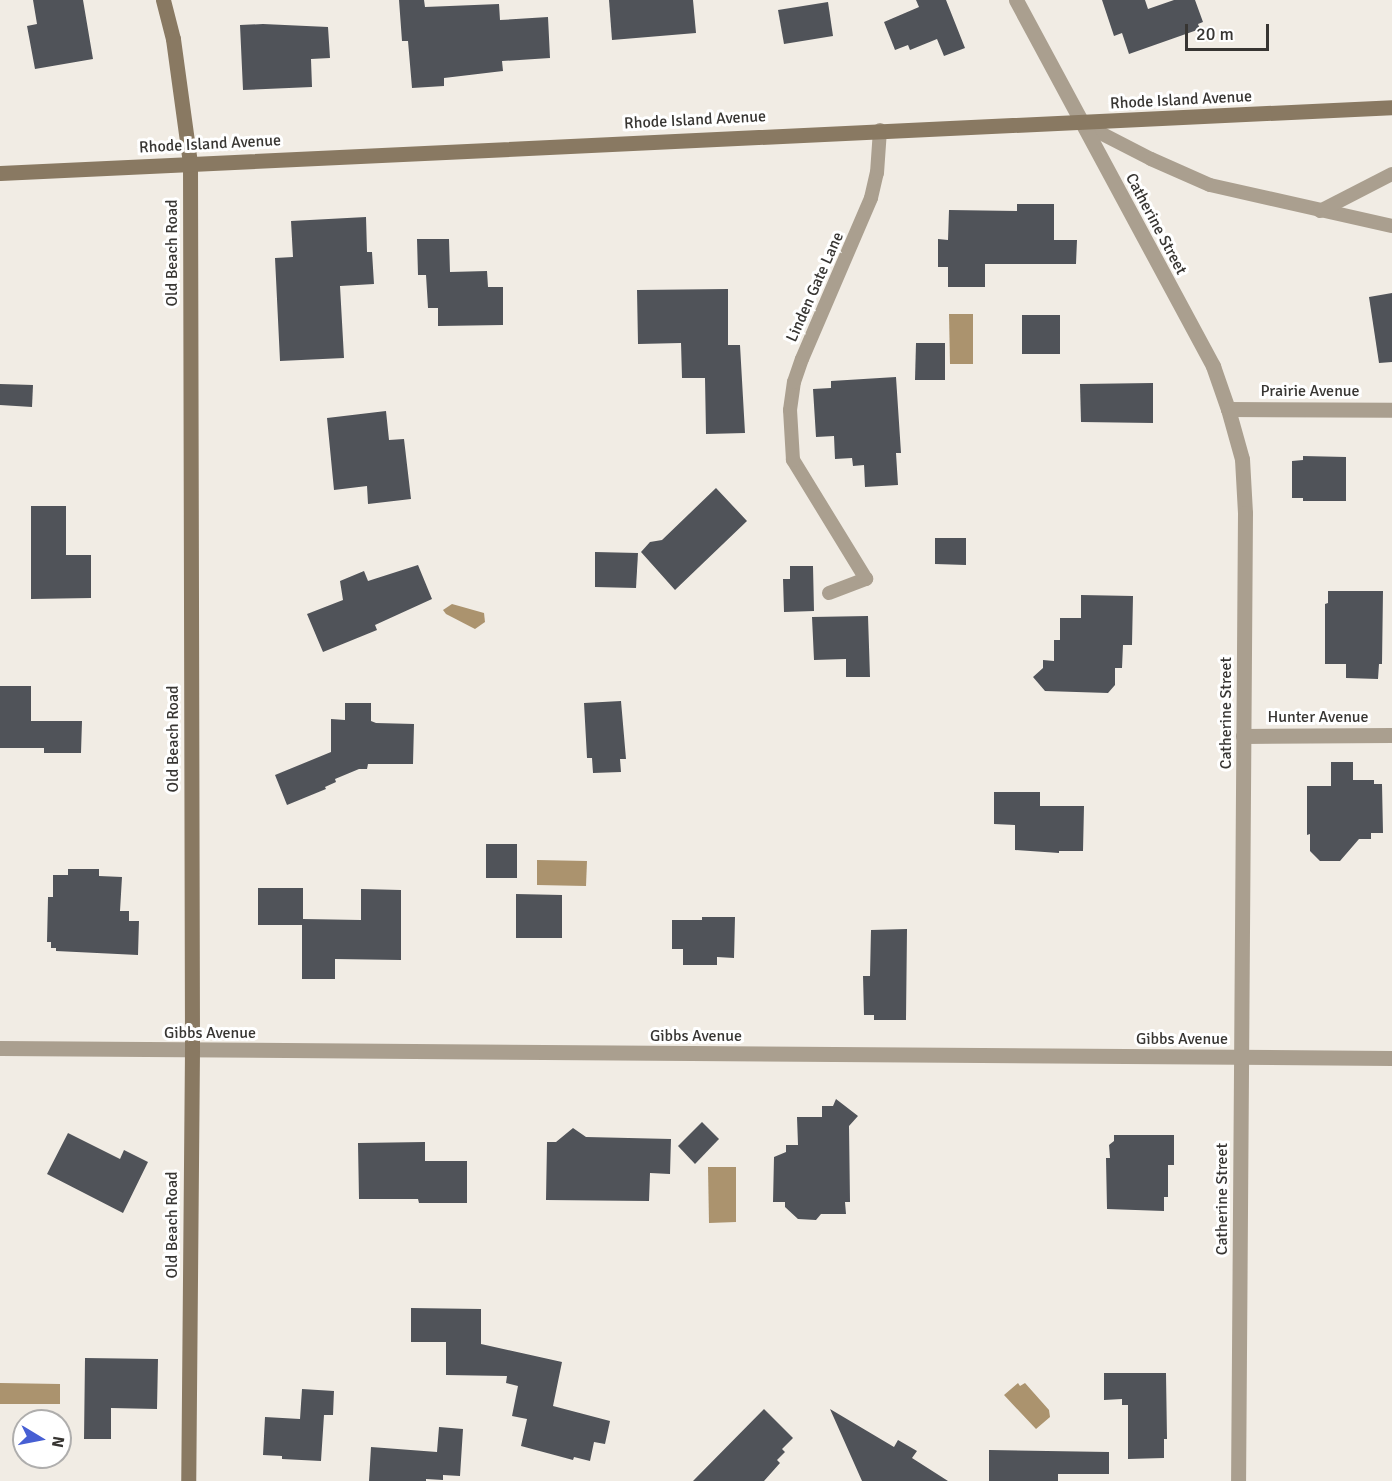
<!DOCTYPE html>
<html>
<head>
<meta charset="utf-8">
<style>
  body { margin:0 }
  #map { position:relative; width:1392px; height:1481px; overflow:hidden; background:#f1ece4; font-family:Signika,sans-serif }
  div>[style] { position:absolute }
  .water>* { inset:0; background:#ab936e }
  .building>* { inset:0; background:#505359 }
  .lane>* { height:14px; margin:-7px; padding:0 7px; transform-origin:7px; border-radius:7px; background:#aa9f8f }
  .street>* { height:15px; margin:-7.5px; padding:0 7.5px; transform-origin:7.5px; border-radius:7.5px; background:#aa9f8f }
  .secondary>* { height:15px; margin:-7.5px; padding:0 7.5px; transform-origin:7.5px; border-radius:7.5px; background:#897962 }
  span { translate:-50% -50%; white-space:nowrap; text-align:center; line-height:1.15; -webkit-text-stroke:6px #fff; paint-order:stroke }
  .street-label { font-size:16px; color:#373532 }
  .north { position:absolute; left:12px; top:1409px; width:60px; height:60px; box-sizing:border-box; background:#fff; border:2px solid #afaead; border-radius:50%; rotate:100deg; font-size:16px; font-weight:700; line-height:24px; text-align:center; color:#373532 }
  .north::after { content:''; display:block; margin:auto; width:21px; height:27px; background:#475fd3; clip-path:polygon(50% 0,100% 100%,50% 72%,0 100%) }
  .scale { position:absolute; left:1185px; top:24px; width:84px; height:27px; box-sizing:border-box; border:3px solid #373532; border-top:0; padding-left:8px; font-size:18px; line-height:21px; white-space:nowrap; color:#373532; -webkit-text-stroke:4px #fff; paint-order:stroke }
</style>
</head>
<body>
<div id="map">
  <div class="water">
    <div style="clip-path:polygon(949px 314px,973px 314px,973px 364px,950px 364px)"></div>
    <div style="clip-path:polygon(452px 604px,484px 613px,485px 622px,475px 629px,446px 614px,443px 610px)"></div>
    <div style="clip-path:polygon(537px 860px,587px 861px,586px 886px,537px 885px)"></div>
    <div style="clip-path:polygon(708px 1167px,736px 1167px,736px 1222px,709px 1223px)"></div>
    <div style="clip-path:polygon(0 1383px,60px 1384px,60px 1404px,0 1404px)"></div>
    <div style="clip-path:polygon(1018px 1383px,1020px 1386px,1025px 1383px,1049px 1410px,1050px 1417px,1036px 1429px,1004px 1395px)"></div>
  </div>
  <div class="building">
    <div style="clip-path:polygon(33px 0,83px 0,93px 59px,35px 69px,27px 26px,37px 24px)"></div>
    <div style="clip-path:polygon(399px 0,424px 0,425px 7px,499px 4px,500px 20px,548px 17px,550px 58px,502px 61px,503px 71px,444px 78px,444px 86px,412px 88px,408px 41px,402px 41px)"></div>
    <div style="clip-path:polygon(609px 0,693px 0,696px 33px,612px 40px)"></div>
    <div style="clip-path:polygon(916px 0,946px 0,965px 48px,944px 56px,937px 39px,910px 50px,908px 45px,895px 50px,884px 22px,919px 7px)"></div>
    <div style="clip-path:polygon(1102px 0,1145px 0,1148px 9px,1174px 0,1195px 0,1203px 22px,1198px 24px,1200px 29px,1129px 54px,1122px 33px,1114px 36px)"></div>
    <div style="clip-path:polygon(828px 2px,833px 36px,784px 44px,778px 10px)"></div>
    <div style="clip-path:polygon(263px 24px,328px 27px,330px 58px,311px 59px,312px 87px,243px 90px,240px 25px)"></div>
    <div style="clip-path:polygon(1017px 204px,1054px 204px,1054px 240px,1077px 240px,1076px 264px,985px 264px,985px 287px,948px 287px,948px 267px,938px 267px,938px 239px,948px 240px,949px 210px,1017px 211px)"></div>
    <div style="clip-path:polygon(366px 217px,367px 252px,372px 252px,374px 284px,340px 286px,344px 358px,280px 361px,275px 258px,293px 257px,291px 221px)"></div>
    <div style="clip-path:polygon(417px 239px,449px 239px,450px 272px,487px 271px,488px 287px,503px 287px,503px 325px,438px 326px,438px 308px,428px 308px,426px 275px,418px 275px)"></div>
    <div style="clip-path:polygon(728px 289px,728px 345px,740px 345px,745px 433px,706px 434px,705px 378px,682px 378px,681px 343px,638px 344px,637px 290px)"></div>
    <div style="clip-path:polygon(1392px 293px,1392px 362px,1379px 363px,1369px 297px)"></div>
    <div style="clip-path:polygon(1022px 315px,1060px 315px,1060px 354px,1022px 354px)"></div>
    <div style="clip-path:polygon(916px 343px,945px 343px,945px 380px,915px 380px)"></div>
    <div style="clip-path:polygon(896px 377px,901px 453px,896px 453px,898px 485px,865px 487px,864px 465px,853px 466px,852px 458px,835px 459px,834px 436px,816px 437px,813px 389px,831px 388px,831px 381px)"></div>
    <div style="clip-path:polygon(1153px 383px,1153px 423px,1081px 422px,1080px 384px)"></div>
    <div style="clip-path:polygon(0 384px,33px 385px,32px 407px,0 405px)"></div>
    <div style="clip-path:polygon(386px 411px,389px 440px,404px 439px,411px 499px,368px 504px,367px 486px,334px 490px,327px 418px)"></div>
    <div style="clip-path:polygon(1303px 456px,1346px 457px,1346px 501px,1303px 501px,1303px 498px,1292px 498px,1292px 461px,1303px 460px)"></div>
    <div style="clip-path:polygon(716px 488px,747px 521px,675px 590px,641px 552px,650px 542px,662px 540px)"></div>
    <div style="clip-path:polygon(31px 506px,66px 506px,66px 555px,91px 555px,91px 598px,31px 599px)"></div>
    <div style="clip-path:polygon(935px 538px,966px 538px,966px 565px,935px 564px)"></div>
    <div style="clip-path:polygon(595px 552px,638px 553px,636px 588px,595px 587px)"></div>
    <div style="clip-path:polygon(418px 565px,432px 599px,375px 625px,377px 630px,323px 652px,307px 614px,343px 600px,340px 581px,364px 571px,368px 581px)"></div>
    <div style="clip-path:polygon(790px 566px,813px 566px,814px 611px,784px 612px,783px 579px,790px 579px)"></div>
    <div style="clip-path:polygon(1328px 591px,1383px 591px,1382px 664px,1379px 664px,1378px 679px,1346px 678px,1346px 664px,1325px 664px,1325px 604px,1328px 603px)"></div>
    <div style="clip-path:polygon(1081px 595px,1133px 596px,1132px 645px,1123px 645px,1122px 668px,1115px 668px,1115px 685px,1108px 693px,1045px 691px,1033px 677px,1043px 668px,1043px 660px,1054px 661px,1054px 640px,1060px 640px,1060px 618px,1081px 618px)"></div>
    <div style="clip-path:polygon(868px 616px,870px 677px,846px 677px,846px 659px,814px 660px,812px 617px)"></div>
    <div style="clip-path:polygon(0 686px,31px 686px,31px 721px,82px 721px,81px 753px,44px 753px,44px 748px,0 748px)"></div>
    <div style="clip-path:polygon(621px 701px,626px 759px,620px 759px,621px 772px,593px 773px,592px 758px,587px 758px,584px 703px)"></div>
    <div style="clip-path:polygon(345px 703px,371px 703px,371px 721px,376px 723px,414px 724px,413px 764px,368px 764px,367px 769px,359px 769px,335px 779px,336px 782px,325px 787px,326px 789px,287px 805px,275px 775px,331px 752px,331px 719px,345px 720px)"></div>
    <div style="clip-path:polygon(1331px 762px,1353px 762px,1353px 780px,1374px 780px,1374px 784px,1382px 784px,1383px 833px,1371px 833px,1371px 839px,1359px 839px,1340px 861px,1320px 861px,1310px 851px,1310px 834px,1307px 835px,1307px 786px,1331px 786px)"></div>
    <div style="clip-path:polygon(994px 792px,1040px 792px,1040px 806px,1084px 806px,1083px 851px,1059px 851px,1059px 853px,1015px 850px,1015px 825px,994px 824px)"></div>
    <div style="clip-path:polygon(486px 844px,517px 844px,517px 878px,486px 878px)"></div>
    <div style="clip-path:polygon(68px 869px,99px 869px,99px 876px,122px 877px,120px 911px,129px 911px,129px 921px,139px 921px,138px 955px,56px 951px,56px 948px,51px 948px,51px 942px,47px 942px,48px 897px,53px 897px,53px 875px,68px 875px)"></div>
    <div style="clip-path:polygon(258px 888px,303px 888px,303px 919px,361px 920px,361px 889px,401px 890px,401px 960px,335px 959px,335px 979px,302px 979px,302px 925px,258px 925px)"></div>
    <div style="clip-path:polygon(516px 894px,562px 895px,562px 938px,516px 938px)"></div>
    <div style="clip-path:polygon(702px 917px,735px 917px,734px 958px,717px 957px,717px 965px,683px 965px,683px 949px,672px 949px,672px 920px,702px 920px)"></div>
    <div style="clip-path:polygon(907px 929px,906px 1020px,874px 1020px,874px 1015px,864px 1015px,863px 976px,870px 976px,871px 930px)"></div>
    <div style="clip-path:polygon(836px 1099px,858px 1116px,849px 1126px,850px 1202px,845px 1202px,846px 1214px,821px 1214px,816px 1220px,798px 1219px,785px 1207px,785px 1202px,773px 1202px,774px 1157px,786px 1152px,786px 1145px,798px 1145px,797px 1117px,822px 1117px,822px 1106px,833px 1106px)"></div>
    <div style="clip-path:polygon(702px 1122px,719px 1139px,695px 1164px,678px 1146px)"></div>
    <div style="clip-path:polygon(573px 1128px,586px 1137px,671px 1139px,670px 1174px,650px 1173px,649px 1201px,546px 1200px,547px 1142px,556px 1142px)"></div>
    <div style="clip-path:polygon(68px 1133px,120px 1159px,124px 1150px,148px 1162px,123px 1213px,47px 1174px)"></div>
    <div style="clip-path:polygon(1114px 1135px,1174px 1135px,1174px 1165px,1168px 1165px,1168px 1197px,1164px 1197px,1164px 1211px,1107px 1209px,1106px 1158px,1110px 1158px,1109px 1145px,1114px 1141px)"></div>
    <div style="clip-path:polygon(425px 1142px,425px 1161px,467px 1161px,467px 1203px,419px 1203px,418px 1199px,359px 1199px,358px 1143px)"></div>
    <div style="clip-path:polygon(411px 1308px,481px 1309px,481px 1344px,562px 1362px,553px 1406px,610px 1421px,605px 1444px,594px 1442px,590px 1461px,574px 1457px,573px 1460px,521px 1446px,527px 1419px,512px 1416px,518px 1386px,506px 1383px,507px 1376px,446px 1375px,446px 1342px,411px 1342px)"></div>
    <div style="clip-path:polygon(85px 1358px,158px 1359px,157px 1409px,111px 1408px,111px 1439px,84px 1439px)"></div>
    <div style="clip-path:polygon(1104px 1373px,1166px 1373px,1167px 1439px,1164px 1439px,1164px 1458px,1128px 1459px,1128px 1405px,1122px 1405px,1122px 1399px,1104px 1400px)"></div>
    <div style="clip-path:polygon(302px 1389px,334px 1391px,333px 1415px,324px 1415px,321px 1461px,282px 1459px,282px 1456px,263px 1455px,265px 1417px,300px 1419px)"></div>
    <div style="clip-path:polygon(764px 1409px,793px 1438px,782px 1449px,785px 1452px,777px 1460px,780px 1463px,764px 1481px,693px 1481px)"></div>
    <div style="clip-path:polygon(830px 1409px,894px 1447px,898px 1440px,917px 1451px,912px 1458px,948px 1481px,862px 1481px)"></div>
    <div style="clip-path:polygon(439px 1427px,463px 1429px,460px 1476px,443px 1475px,443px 1480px,426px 1479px,426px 1481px,369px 1481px,371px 1447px,437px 1452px)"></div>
    <div style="clip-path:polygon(989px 1450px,1109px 1452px,1109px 1474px,1058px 1474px,1058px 1481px,989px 1481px)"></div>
  </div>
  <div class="lane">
    <div style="left:1081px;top:123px;width:79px;rotate:27.2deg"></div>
    <div style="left:1151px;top:159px;width:64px;rotate:23.8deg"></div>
    <div style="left:1210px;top:185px;width:187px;rotate:12.7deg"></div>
    <div style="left:1320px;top:211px;width:81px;rotate:-27.2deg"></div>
    <div style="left:829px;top:593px;width:40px;rotate:-21deg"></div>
    <div style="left:866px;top:579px;width:140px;rotate:-121.5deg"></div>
    <div style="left:793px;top:460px;width:50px;rotate:-93.4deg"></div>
    <div style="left:790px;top:410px;width:28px;rotate:-82deg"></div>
    <div style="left:794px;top:382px;width:24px;rotate:-71deg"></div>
    <div style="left:802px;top:359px;width:175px;rotate:-66.8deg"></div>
    <div style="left:871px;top:198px;width:26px;rotate:-77deg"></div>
    <div style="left:877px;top:173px;width:43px;rotate:-86deg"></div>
  </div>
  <div class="street">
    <div style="left:1016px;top:0;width:416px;rotate:61.7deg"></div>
    <div style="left:1213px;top:366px;width:46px;rotate:70.8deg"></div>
    <div style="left:1228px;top:409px;width:52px;rotate:74.4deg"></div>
    <div style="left:1242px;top:459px;width:54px;rotate:86.8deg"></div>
    <div style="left:1245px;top:513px;width:968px;rotate:90.41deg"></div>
    <div style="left:1228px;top:409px;width:164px;rotate:0.3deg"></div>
    <div style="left:1243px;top:736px;width:149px;rotate:-0.4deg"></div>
    <div style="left:0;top:1048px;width:1392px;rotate:0.41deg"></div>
  </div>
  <div class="secondary">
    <div style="left:163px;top:0;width:40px;rotate:75.6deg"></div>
    <div style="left:173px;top:39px;width:125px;rotate:82.2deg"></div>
    <div style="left:190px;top:163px;width:887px;rotate:89.87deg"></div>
    <div style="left:192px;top:1050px;width:431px;rotate:90.5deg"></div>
    <div style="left:0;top:173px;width:1394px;rotate:-2.71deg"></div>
  </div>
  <div class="street-label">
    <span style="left:1181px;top:100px;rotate:-3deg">Rhode Island Avenue</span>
    <span style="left:695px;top:120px;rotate:-3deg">Rhode Island Avenue</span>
    <span style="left:210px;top:144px;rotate:-3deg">Rhode Island Avenue</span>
    <span style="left:1156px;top:224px;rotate:62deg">Catherine Street</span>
    <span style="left:172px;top:253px;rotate:-90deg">Old Beach Road</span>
    <span style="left:815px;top:287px;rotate:-66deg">Linden Gate Lane</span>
    <span style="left:1310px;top:391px">Prairie Avenue</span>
    <span style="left:1226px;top:713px;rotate:-90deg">Catherine Street</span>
    <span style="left:1318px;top:717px">Hunter Avenue</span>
    <span style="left:173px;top:739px;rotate:-90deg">Old Beach Road</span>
    <span style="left:210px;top:1033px">Gibbs Avenue</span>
    <span style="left:696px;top:1036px">Gibbs Avenue</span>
    <span style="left:1182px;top:1039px">Gibbs Avenue</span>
    <span style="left:1222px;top:1199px;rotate:-90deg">Catherine Street</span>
    <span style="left:172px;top:1225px;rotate:-90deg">Old Beach Road</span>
  </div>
  <div class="north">N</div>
  <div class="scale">20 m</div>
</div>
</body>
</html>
